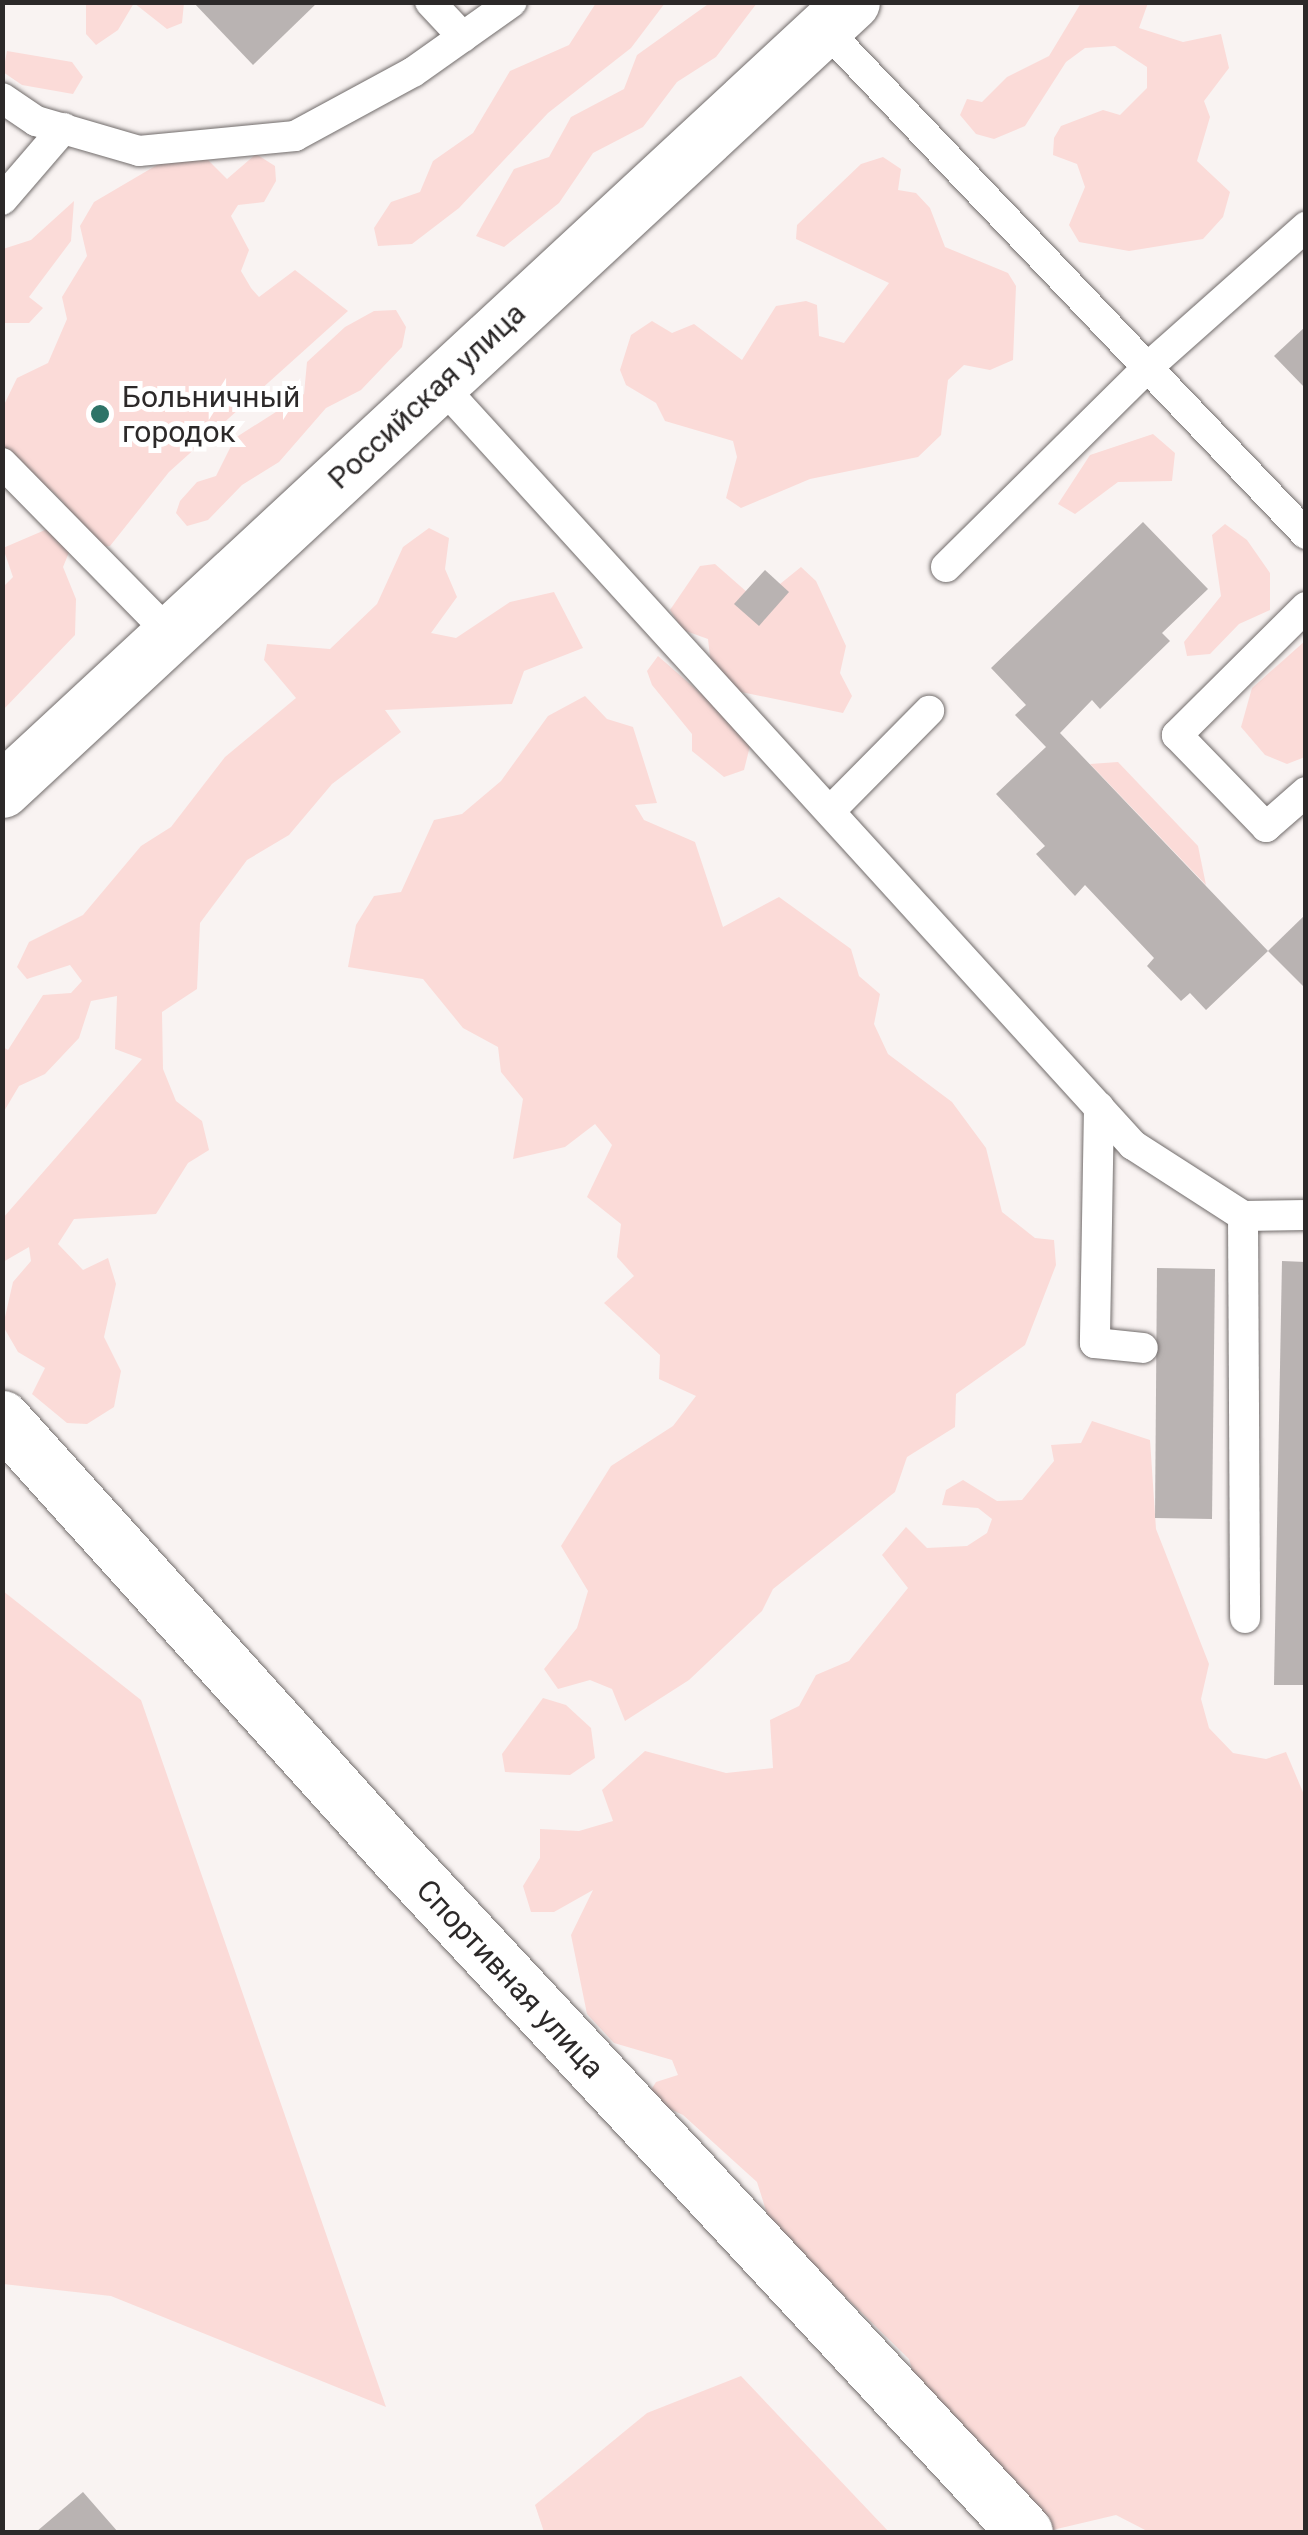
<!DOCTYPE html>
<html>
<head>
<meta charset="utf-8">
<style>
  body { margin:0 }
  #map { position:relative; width:1308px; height:2535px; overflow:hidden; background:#f9f3f2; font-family:Roboto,sans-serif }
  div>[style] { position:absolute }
  .green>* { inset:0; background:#fbdbd8 }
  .building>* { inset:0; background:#b9b3b2 }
  .roads { filter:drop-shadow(0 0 2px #716c6b) drop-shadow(0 0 2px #716c6b) }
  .lane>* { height:30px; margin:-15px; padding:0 15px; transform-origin:15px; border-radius:15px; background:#fff }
  .street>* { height:55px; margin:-27.5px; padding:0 27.5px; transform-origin:27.5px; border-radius:27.5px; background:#fff }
  .dots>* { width:28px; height:28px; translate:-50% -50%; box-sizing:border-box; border:5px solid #fff; border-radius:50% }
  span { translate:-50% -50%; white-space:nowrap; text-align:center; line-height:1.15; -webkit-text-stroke:10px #fff; paint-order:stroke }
  .street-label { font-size:30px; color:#2c2929 }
  .poi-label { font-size:30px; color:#2c2929 }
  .left { translate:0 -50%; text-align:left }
  .frame { position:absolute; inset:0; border:5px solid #2c2929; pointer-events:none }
</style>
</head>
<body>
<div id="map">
  <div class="green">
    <div style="clip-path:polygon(711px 2px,757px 3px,716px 57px,677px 82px,643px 127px,593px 153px,559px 203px,504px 247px,476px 236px,514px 169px,549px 157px,571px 117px,624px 89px,637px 55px)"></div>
    <div style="clip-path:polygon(86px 3px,86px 2px,184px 3px,182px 23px,167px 29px,134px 3px,118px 30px,96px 45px,86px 34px)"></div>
    <div style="clip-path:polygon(596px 3px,665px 3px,631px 48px,548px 113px,459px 208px,412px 244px,378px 246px,374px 228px,391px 202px,420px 192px,433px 161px,473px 133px,510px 71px,569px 45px)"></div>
    <div style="clip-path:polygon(1081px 3px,1148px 3px,1139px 28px,1183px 42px,1221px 34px,1229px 68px,1204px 101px,1210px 117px,1197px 161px,1230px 192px,1223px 217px,1203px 239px,1129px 251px,1079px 242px,1069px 225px,1085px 187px,1077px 164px,1053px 155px,1054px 138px,1061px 126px,1103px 110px,1120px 115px,1147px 88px,1147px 67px,1115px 46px,1085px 48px,1066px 62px,1025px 126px,994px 139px,976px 134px,960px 115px,967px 99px,982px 102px,1007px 77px,1049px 56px)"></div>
    <div style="clip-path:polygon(7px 51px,72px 62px,83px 77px,73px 94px,22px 85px,3px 72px)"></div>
    <div style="clip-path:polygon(256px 154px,275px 166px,276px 181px,264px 202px,238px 205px,231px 216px,249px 250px,241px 271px,251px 288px,259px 297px,295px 270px,348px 311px,169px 472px,110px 546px,70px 550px,63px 567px,76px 599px,75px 635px,3px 710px,3px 587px,13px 577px,3px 548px,59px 524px,64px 503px,51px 490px,31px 494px,3px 469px,3px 407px,17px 378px,48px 363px,67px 319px,62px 297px,87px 256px,80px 226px,94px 202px,174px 155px,203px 155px,227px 179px)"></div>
    <div style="clip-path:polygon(883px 157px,901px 169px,898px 190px,916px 193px,930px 208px,945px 247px,1008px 273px,1016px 286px,1013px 360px,990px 370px,964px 365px,948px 380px,941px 435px,918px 457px,810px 479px,741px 508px,726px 498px,737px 457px,733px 441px,665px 421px,656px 403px,626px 385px,620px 370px,631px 335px,652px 321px,672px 333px,694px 324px,742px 360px,776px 306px,806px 301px,817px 305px,819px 336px,844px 343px,889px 283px,796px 239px,797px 225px,861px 164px)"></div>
    <div style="clip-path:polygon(74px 201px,71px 241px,29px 297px,43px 308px,29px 323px,3px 323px,3px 249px,31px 240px)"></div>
    <div style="clip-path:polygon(396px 310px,406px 327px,402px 347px,361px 390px,326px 408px,279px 462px,242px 485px,208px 520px,187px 526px,176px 513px,180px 501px,197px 482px,216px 476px,235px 438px,304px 394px,307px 362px,345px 327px,374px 311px)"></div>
    <div style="clip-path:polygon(1153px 434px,1175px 453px,1172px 481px,1118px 482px,1075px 514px,1058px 504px,1090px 455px)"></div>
    <div style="clip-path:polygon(1225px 524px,1247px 540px,1270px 573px,1270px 610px,1239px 624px,1210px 654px,1187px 656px,1184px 642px,1221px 596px,1212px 535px)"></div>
    <div style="clip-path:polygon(429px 528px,449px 538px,445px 569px,457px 597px,431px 633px,456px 638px,510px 602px,554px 592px,583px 648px,524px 671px,512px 704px,385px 710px,401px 732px,332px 784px,289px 835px,247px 860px,200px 923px,197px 989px,162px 1012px,163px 1069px,176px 1101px,202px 1121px,209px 1150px,188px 1163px,156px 1214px,74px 1219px,58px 1244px,83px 1270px,108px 1258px,116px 1284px,104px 1337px,121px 1371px,114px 1407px,87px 1424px,67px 1423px,32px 1394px,45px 1368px,18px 1352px,3px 1326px,13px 1282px,31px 1261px,29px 1247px,3px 1262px,3px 1218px,142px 1059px,115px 1049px,117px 996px,91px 1001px,79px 1038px,45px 1074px,19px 1086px,3px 1113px,3px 1047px,8px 1050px,43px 995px,71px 993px,82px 981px,70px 965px,27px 979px,17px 967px,29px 942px,83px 915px,141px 846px,171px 827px,225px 757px,296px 698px,264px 660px,267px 644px,330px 649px,377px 604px,403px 547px)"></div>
    <div style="clip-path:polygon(715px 564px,771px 613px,780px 584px,801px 567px,816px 581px,846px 646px,840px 673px,852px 696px,843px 713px,736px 691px,711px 665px,708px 639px,683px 630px,670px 610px,700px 566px)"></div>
    <div style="clip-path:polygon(1305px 641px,1305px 757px,1287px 764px,1265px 755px,1241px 727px,1252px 688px)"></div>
    <div style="clip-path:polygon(658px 656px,731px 720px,750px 746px,744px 770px,724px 777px,692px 751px,692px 734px,652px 685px,647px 671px)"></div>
    <div style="clip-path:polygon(585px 696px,607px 719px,633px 727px,657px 803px,635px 805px,644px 820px,695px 842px,723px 927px,779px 897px,851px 949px,859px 976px,880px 994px,874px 1024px,888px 1054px,952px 1102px,986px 1148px,1002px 1212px,1035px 1238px,1054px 1240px,1056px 1265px,1025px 1345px,956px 1394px,955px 1427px,907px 1457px,895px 1492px,773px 1589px,762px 1611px,689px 1680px,625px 1721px,612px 1689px,590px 1680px,558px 1689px,544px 1669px,577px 1628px,588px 1591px,561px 1546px,611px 1466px,673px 1426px,696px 1396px,659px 1379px,660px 1355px,604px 1303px,634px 1276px,617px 1257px,621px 1224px,587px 1197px,612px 1145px,595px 1124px,565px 1147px,513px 1159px,523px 1099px,501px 1072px,498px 1047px,463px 1028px,423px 979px,348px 967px,356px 925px,374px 896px,401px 892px,434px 820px,462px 814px,501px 781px,548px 716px)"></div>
    <div style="clip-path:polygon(1118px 762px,1198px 846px,1206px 885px,1090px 764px)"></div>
    <div style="clip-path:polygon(1092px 1421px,1150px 1440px,1156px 1529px,1209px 1664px,1201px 1699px,1209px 1728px,1233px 1753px,1266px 1759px,1286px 1752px,1305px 1797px,1305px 2532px,1149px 2532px,1116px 2515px,1044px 2532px,921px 2400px,909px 2359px,770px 2223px,757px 2182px,683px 2115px,646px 2098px,656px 2082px,678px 2075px,672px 2060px,614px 2043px,587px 2014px,571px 1935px,593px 1890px,554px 1912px,531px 1912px,523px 1886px,540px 1858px,540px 1829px,579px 1831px,613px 1821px,602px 1790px,645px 1751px,726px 1773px,773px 1768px,770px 1720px,799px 1706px,816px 1675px,849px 1661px,908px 1588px,882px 1555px,906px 1527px,927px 1548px,967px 1546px,987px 1533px,992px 1519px,978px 1508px,942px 1505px,946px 1490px,963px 1480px,997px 1501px,1022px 1500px,1054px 1461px,1051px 1445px,1081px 1443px)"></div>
    <div style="clip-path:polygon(3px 1591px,141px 1700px,386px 2407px,111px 2296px,3px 2284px)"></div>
    <div style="clip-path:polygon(543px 1698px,566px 1705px,591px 1728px,595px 1758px,570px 1775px,505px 1772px,502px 1754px)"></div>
    <div style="clip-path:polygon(741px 2376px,889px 2532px,544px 2532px,535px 2505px,647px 2413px)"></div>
  </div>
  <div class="building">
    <div style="clip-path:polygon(193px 2px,318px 2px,253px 65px)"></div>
    <div style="clip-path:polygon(1306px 326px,1306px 389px,1274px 356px)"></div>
    <div style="clip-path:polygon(1143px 522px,1208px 589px,1162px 633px,1170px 641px,1100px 709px,1092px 700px,1060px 733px,1268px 951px,1206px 1010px,1190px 993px,1181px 1001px,1147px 966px,1154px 958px,1085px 885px,1075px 896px,1036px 854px,1045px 846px,996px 794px,1046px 747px,1015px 715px,1026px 705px,991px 668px)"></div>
    <div style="clip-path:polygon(765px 570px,789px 592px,759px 626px,734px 604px)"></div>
    <div style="clip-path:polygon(1306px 914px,1306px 989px,1268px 951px)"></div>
    <div style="clip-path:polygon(1282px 1261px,1306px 1262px,1306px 1685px,1274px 1685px)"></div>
    <div style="clip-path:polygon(1157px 1268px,1215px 1269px,1212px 1519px,1155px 1518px)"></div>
    <div style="clip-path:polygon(83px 2492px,118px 2532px,36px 2532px)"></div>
  </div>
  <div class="roads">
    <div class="lane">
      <div style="left:430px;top:2px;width:48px;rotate:46.7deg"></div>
      <div style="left:824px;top:28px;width:699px;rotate:46.39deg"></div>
      <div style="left:2px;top:98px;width:41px;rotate:34.1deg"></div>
      <div style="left:36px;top:121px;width:107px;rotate:16.2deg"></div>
      <div style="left:139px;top:151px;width:157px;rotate:-5.5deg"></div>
      <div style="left:295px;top:136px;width:134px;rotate:-28.5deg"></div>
      <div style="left:413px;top:72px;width:121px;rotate:-35.3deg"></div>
      <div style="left:2px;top:200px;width:95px;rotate:-49.3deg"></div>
      <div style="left:440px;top:384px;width:1029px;rotate:47.68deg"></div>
      <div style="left:1133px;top:1145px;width:131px;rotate:32.8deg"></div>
      <div style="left:1243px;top:1216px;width:63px;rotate:-0.9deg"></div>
      <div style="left:2px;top:463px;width:238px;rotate:45.5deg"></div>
      <div style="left:946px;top:567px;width:283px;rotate:-44.7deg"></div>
      <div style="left:1147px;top:368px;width:213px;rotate:-41.6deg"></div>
      <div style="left:1306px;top:607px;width:182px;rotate:135.2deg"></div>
      <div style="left:1177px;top:735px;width:128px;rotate:45.9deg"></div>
      <div style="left:1266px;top:827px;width:53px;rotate:-41.2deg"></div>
      <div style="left:830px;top:811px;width:141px;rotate:-45.3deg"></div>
      <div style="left:1099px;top:1107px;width:236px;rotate:91deg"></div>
      <div style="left:1095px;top:1343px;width:48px;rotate:5.9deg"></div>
      <div style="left:1243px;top:1216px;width:402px;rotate:89.7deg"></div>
    </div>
    <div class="street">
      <div style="left:2px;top:790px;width:1159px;rotate:-42.83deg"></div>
      <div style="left:2px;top:1418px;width:584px;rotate:47.98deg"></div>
      <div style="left:393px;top:1852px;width:928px;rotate:47.1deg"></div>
    </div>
  </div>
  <div class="dots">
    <div style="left:100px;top:414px;background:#2e7367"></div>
  </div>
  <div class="street-label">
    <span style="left:427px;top:396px;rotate:-43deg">Российская улица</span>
    <span style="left:510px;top:1979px;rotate:47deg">Спортивная улица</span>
  </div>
  <div class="poi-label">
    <span class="left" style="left:122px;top:414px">Больничный<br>городок</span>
  </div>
  <div class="frame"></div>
</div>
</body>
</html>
